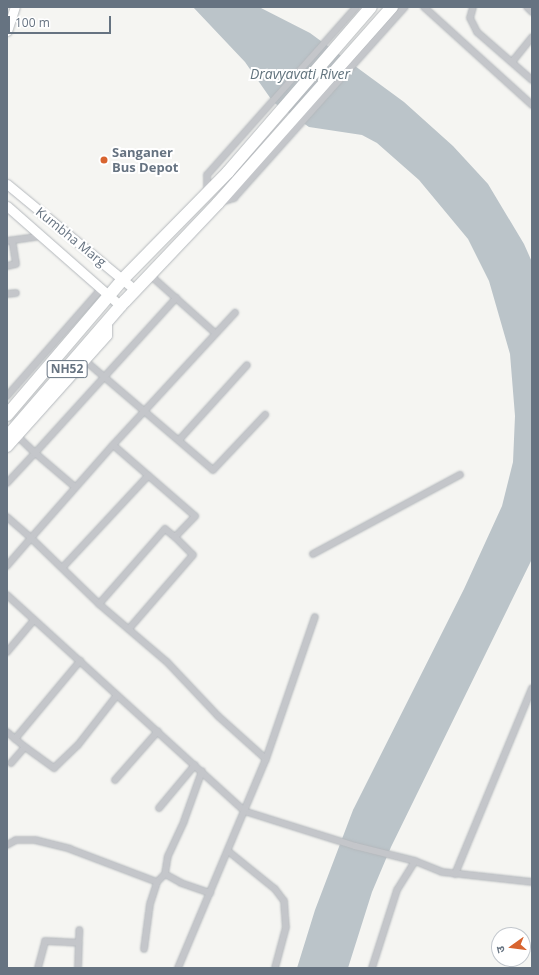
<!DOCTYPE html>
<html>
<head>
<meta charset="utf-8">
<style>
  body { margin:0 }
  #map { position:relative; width:539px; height:975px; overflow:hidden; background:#f5f5f2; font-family:"Open Sans","Noto Sans Devanagari",sans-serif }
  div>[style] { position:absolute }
  .water>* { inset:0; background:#bbc4c9 }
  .roads { filter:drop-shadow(0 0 1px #b4b8bc) drop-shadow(0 0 1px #b4b8bc) }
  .street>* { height:6px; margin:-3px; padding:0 3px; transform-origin:3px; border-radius:3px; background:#c4c6ca }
  .secondary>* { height:9px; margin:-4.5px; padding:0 4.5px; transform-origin:4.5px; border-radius:4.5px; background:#fff }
  .highway>* { height:12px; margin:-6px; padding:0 6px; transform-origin:6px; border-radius:6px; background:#fff }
  .dots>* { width:11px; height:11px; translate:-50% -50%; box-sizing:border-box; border:2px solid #fff; border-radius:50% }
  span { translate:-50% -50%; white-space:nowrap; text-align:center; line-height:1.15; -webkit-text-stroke:4px #fff; paint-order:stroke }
  .shield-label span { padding:1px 3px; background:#fff; border:1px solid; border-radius:3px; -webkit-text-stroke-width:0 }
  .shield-label { font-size:12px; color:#667381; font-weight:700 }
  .poi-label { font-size:13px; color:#667381; font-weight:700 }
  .left { translate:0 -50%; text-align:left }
  .street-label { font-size:13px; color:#667381 }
  .water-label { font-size:14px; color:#62747e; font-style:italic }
  .frame { position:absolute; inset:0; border:8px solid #667381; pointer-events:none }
  .north { position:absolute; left:491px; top:927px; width:40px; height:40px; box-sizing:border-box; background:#fff; border:1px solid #c2c7cd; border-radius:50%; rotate:256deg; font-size:11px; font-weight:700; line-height:16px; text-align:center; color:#667381 }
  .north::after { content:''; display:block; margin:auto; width:14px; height:18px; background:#d8642f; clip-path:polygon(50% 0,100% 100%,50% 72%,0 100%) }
  .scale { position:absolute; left:8px; top:16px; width:103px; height:18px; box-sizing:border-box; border:2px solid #667381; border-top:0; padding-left:5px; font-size:12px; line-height:14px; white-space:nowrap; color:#667381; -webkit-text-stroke:3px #fff; paint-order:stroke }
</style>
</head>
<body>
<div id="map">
  <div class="water">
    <div style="clip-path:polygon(193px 7px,259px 7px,310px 33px,404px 102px,453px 146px,488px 184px,524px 244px,532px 262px,532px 559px,391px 847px,372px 892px,348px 968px,297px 968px,315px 910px,353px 810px,464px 589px,502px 506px,513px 462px,515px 416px,510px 354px,489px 281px,468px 239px,419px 180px,377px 143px,362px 135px,309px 127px,273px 102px,245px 62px)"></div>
  </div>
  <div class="roads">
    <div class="street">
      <div style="left:424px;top:7px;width:146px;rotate:42.2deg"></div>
      <div style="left:473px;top:7px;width:11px;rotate:105deg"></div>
      <div style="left:470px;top:18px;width:16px;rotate:63deg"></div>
      <div style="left:477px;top:32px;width:73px;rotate:41.1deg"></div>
      <div style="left:527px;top:7px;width:7px;rotate:45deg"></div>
      <div style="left:512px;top:62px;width:32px;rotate:-51deg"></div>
      <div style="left:207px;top:193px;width:18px;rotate:-90deg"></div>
      <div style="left:207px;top:175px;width:225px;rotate:-48.4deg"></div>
      <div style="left:222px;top:202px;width:13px;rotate:-18deg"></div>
      <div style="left:234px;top:198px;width:256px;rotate:-48.2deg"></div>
      <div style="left:7px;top:241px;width:35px;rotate:-8deg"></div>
      <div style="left:7px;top:266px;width:9px;rotate:-13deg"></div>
      <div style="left:16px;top:264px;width:24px;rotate:-99deg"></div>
      <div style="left:150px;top:275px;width:87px;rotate:41.7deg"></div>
      <div style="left:7px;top:294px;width:9px;rotate:-6deg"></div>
      <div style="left:82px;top:358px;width:172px;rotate:40.5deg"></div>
      <div style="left:213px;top:470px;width:76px;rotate:-46.6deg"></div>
      <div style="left:7px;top:396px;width:144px;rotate:-48.7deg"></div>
      <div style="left:179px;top:440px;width:101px;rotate:-47.8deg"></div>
      <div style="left:113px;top:445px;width:124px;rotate:131.4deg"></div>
      <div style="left:31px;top:538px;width:95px;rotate:44.1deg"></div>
      <div style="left:99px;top:604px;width:89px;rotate:40.5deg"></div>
      <div style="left:167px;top:662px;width:74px;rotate:46.6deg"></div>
      <div style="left:218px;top:716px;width:64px;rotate:41.9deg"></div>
      <div style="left:7px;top:483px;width:41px;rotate:-47deg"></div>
      <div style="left:35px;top:453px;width:28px;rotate:-136deg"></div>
      <div style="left:75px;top:487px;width:52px;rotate:-139.6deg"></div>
      <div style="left:35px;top:453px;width:210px;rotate:-47.7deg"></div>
      <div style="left:7px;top:517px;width:32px;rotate:41deg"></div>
      <div style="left:31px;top:538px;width:37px;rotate:131deg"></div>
      <div style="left:175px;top:537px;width:29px;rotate:-46deg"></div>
      <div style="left:195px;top:516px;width:108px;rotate:-139.1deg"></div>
      <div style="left:113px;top:445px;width:180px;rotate:-47.3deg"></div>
      <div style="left:313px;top:554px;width:167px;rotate:-28.3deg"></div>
      <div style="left:63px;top:567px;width:125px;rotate:-47deg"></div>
      <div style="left:7px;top:595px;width:321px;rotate:42.3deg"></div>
      <div style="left:244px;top:811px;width:116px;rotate:17.5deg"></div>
      <div style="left:355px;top:846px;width:62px;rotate:14deg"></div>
      <div style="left:415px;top:861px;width:29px;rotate:22deg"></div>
      <div style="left:442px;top:872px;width:91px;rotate:6.3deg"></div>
      <div style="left:99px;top:604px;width:100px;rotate:-48.7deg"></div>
      <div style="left:165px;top:529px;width:13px;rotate:39deg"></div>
      <div style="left:175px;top:537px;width:25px;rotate:45deg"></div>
      <div style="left:193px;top:555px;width:98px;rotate:130.9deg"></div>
      <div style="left:7px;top:652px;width:42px;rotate:-49.8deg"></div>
      <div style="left:7px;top:732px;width:23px;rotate:40deg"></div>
      <div style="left:15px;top:739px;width:102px;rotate:-50.2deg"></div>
      <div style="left:11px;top:763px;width:21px;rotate:-49deg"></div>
      <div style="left:25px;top:747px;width:36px;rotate:36deg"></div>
      <div style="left:54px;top:768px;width:33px;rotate:-44deg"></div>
      <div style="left:78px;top:745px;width:63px;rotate:-52deg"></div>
      <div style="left:115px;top:780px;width:65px;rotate:-48.7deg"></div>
      <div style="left:159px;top:808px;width:56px;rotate:-50.1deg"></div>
      <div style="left:7px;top:845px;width:10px;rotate:-29deg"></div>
      <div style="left:16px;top:840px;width:19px"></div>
      <div style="left:35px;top:840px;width:36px;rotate:14deg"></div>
      <div style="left:70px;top:849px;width:93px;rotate:20.8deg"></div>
      <div style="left:157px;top:882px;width:11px;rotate:-45deg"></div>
      <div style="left:165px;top:874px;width:18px;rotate:29deg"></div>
      <div style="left:181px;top:883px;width:31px;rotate:19deg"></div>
      <div style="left:228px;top:851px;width:60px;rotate:39deg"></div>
      <div style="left:275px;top:889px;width:15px;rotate:53deg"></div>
      <div style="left:284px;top:901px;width:26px;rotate:86deg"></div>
      <div style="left:286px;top:927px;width:42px;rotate:105deg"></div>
      <div style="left:165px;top:874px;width:18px;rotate:-81deg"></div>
      <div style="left:168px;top:856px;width:38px;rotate:-65deg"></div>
      <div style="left:184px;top:821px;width:53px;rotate:-70.2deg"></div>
      <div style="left:455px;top:874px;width:201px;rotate:-67.5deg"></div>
      <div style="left:144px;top:949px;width:45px;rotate:-82.4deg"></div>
      <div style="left:150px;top:904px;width:23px;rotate:-72deg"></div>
      <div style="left:38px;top:968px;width:28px;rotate:-75deg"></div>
      <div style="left:45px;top:941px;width:34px;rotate:3deg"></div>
      <div style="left:78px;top:968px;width:38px;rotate:-88deg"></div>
      <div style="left:178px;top:968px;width:227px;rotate:-67.2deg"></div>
      <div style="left:266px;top:759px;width:150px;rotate:-71deg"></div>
      <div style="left:372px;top:968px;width:82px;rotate:-72.2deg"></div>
      <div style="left:397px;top:890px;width:34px;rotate:-58deg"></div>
    </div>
    <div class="secondary">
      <div style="left:7px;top:31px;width:25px;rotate:-72deg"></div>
      <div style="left:7px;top:184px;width:166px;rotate:39.6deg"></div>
      <div style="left:7px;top:206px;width:152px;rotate:41.3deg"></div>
      <div style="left:7px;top:447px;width:150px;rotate:-48.2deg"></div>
      <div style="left:107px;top:335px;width:12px;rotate:-90deg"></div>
    </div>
    <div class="highway">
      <div style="left:7px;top:415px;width:179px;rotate:-49.5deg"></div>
      <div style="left:123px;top:279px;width:150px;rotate:-45.5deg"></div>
      <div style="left:228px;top:172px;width:218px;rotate:-49.1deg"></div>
      <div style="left:7px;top:437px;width:180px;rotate:-49.1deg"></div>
      <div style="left:125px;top:301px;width:135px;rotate:-46.5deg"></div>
      <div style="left:218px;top:203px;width:262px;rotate:-48.4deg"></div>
    </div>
  </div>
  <div class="dots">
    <div style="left:104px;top:160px;background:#d8642f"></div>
  </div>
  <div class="shield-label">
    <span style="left:67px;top:369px">NH52</span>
  </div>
  <div class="poi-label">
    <span class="left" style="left:112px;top:160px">Sanganer<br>Bus Depot</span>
  </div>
  <div class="street-label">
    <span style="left:71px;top:237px;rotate:39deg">Kumbha Marg</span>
  </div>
  <div class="water-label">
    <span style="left:300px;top:74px">Dravyavati River</span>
  </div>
  <div class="frame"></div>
  <div class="north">उ</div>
  <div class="scale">100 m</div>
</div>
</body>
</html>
